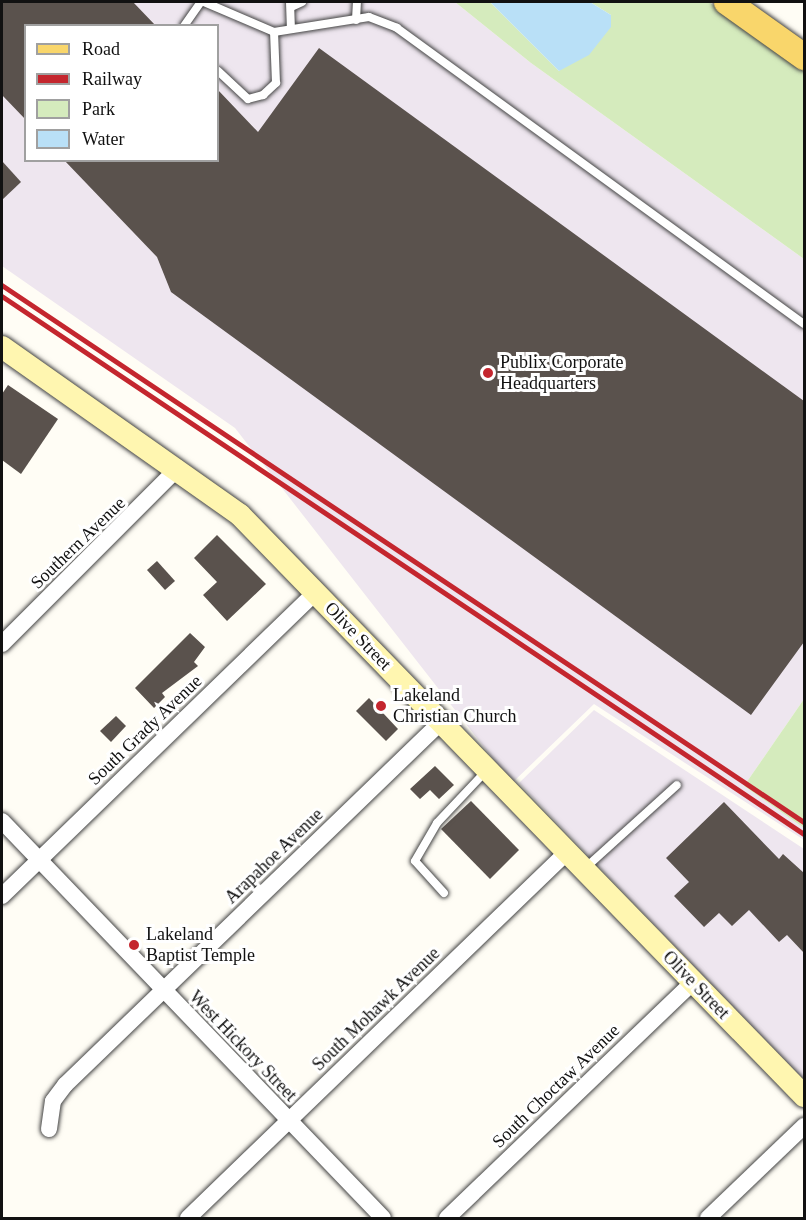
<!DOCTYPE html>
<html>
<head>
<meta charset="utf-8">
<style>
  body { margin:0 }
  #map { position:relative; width:806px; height:1220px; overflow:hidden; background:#fffdf5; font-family:"Times New Roman",serif }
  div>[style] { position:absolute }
  .industrial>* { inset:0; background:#eee6ef }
  .green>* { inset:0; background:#d5ebbd }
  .water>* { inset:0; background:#b9e0f7 }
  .building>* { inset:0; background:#5a524d }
  .roads { filter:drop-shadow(0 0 2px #444) drop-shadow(0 0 2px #444) }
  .lane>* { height:8px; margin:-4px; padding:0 4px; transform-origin:4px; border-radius:4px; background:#fff }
  .street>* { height:16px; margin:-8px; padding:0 8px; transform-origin:8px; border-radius:8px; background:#fff }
  .secondary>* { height:22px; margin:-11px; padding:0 11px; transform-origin:11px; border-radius:11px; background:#fff6b0 }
  .primary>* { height:26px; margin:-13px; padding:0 13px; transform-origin:13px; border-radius:13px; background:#f9d66b }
  .rail>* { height:4.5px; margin:-2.25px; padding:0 2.25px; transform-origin:2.25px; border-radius:2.25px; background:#c4262e }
  .dots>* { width:16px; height:16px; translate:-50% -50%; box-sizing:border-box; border:3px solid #fff; border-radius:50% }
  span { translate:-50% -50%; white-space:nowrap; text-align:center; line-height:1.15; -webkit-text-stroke:6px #fff; paint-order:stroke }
  .poi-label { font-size:18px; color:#111 }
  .left { translate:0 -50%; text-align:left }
  .street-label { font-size:18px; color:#111 }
  .frame { position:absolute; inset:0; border:3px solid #111; pointer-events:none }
  .legend { position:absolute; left:24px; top:24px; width:195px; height:138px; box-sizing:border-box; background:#fff; border:2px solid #a0a0a0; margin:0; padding:8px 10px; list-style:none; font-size:18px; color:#111 }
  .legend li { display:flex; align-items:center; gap:12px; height:30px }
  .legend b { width:30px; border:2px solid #a0a0a0 }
</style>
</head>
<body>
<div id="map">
  <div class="industrial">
    <div style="clip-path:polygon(evenodd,2px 2px,455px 2px,531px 63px,804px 259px,804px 699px,744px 786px,804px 828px,804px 840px,594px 704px,512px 783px,235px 428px,2px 266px,2px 2px,26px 26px,218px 26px,218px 160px,26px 160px,26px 26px)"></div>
    <div style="clip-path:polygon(594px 710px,804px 849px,804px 1081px,519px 783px)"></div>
  </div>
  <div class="green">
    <div style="clip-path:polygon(455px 2px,490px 2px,559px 71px,611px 15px,590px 2px,709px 2px,804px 70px,804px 259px,531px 63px)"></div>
    <div style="clip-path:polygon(804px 699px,804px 828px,744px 786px)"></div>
  </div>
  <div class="water">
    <div style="clip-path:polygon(490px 2px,590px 2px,611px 15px,611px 27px,589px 55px,559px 71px)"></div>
  </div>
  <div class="building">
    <div style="clip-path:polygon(2px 2px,133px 2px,156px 26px,26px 26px,26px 120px,2px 95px)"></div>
    <div style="clip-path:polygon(319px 48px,804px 401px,804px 642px,751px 715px,171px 292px,157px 257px,64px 160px,218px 160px,218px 90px,258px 132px)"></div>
    <div style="clip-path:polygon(2px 161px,21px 182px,2px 200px)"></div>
    <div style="clip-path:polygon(8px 385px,58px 419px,21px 474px,2px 460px,2px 394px)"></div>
    <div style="clip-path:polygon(217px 535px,266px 584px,227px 621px,203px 595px,217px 582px,194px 558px)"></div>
    <div style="clip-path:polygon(157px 561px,175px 581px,165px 590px,147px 570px)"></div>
    <div style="clip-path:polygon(190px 633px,205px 647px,194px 662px,198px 666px,162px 693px,165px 697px,154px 708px,135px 688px)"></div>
    <div style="clip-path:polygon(369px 698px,398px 729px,386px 741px,356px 711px)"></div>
    <div style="clip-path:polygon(116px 716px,126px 726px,111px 742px,100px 731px)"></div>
    <div style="clip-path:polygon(435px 766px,454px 785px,439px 799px,430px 790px,420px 799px,410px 789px)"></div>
    <div style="clip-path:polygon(471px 801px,519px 850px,490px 879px,441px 829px)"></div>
    <div style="clip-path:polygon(724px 802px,779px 859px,783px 854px,804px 873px,804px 953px,787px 935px,779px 942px,749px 910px,732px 926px,719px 913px,704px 927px,674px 896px,689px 882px,666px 858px)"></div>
  </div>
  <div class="roads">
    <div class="lane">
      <div style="left:204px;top:2px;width:76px;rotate:23.2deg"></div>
      <div style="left:274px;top:32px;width:96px;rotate:-9deg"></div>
      <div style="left:369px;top:17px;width:30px;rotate:21deg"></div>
      <div style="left:397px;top:28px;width:503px;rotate:36.03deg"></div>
      <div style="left:290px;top:2px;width:27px;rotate:88deg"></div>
      <div style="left:291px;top:7px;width:12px;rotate:-24deg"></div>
      <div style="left:356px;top:20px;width:18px;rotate:-87deg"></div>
      <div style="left:184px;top:26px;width:29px;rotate:-55deg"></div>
      <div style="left:218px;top:71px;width:41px;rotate:43deg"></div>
      <div style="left:248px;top:99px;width:16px;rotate:-15deg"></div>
      <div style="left:263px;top:95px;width:18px;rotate:-43deg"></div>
      <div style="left:276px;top:83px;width:51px;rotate:-92.2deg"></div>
      <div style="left:584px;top:869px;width:125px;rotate:-42.1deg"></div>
      <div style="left:444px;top:893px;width:43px;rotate:-132.2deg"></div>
      <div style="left:415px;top:861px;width:44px;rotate:-59.9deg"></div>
      <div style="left:437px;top:823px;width:73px;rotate:-46.7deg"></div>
    </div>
    <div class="street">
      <div style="left:2px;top:644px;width:249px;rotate:-45deg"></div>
      <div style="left:2px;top:821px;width:550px;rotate:46.18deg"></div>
      <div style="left:2px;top:896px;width:437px;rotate:-44.1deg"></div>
      <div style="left:49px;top:1129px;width:28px;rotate:-82deg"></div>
      <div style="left:53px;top:1101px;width:20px;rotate:-53deg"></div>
      <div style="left:65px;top:1085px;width:523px;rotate:-43.99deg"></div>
      <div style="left:188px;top:1218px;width:527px;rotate:-44deg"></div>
      <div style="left:447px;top:1218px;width:341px;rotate:-43.8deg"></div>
      <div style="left:708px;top:1218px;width:133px;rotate:-43.8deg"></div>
    </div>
    <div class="secondary">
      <div style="left:2px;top:347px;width:291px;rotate:35.2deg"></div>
      <div style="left:240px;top:515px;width:810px;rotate:45.85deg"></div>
    </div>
    <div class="primary">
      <div style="left:727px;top:2px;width:95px;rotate:35.5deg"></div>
    </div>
  </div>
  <div class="rail">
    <div style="left:2px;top:285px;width:965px;rotate:33.81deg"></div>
    <div style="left:2px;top:296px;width:966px;rotate:33.85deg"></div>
  </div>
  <div class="dots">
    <div style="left:488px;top:373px;background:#c4262e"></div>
    <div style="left:381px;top:706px;background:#c4262e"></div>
    <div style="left:134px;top:945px;background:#c4262e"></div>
  </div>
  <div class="poi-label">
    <span class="left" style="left:500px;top:373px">Publix Corporate<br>Headquarters</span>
    <span class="left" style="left:393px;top:706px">Lakeland<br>Christian Church</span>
    <span class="left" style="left:146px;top:945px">Lakeland<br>Baptist Temple</span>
  </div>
  <div class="street-label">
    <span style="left:78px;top:543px;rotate:-44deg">Southern Avenue</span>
    <span style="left:358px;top:636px;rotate:46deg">Olive Street</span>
    <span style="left:145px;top:730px;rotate:-44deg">South Grady Avenue</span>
    <span style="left:274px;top:856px;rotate:-44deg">Arapahoe Avenue</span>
    <span style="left:696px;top:985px;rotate:46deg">Olive Street</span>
    <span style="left:376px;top:1009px;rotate:-44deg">South Mohawk Avenue</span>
    <span style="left:243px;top:1046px;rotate:46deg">West Hickory Street</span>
    <span style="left:556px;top:1086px;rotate:-44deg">South Choctaw Avenue</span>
  </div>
  <div class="frame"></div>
  <ul class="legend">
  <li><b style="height:8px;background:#f9d66b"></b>Road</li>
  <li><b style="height:8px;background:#c4262e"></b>Railway</li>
  <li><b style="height:16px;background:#d5ebbd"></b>Park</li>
  <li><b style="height:16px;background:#b9e0f7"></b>Water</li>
  </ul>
</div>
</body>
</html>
